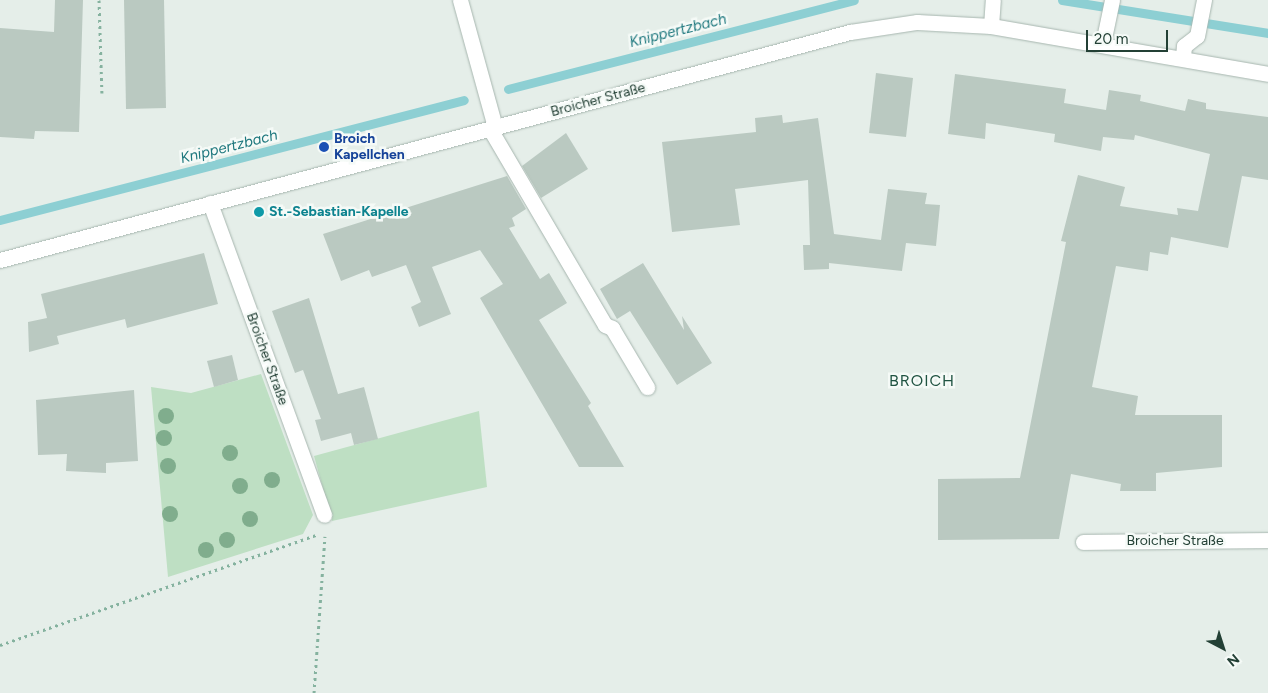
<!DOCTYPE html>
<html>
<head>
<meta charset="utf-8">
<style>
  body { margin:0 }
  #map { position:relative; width:1268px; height:693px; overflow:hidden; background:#e5eee9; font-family:Figtree,sans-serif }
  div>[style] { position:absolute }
  .green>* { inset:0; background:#bedfc3 }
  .stream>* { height:9px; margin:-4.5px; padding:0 4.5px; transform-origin:4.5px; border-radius:4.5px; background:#8dcfd3 }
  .building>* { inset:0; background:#bac9c1 }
  .path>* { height:3px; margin-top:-1.5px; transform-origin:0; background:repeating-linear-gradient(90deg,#85b29f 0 2.5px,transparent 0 6.5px) }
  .roads { filter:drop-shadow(0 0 1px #a7b6af) drop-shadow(0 0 1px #a7b6af) }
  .minor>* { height:15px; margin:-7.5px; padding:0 7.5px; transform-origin:7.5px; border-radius:7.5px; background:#fff }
  .trees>* { width:16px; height:16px; margin:-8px; border-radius:50%; background:#80ad8d }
  .dots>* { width:14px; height:14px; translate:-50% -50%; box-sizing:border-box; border:2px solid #f5faf7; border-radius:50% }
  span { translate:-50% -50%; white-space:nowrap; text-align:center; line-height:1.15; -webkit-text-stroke:5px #f5faf7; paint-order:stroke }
  .street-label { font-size:14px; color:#234035 }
  .transit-label { font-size:14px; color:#164399; font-weight:700 }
  .left { translate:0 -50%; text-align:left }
  .culture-label { font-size:14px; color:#0d838f; font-weight:700 }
  .water-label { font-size:15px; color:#1d777d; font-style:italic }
  .quarter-label { font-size:16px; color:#1f5341; letter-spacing:1px }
  .north { position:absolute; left:1198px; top:623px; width:50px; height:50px; -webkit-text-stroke:4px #f5faf7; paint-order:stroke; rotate:140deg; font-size:14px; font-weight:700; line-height:20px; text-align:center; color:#234035 }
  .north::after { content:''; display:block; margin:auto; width:18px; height:22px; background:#234035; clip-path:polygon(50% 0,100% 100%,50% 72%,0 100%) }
  .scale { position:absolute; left:1086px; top:30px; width:82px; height:22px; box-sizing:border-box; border:2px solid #234035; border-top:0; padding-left:6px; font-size:15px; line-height:18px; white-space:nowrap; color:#234035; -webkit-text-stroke:4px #f5faf7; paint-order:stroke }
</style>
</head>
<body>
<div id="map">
  <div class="green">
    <div style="clip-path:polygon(261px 374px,313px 515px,303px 534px,168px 577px,151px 387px,191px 393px)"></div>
    <div style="clip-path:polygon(479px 411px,487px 487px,332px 521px,314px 456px)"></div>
  </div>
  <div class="stream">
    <div style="left:1062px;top:0;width:209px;rotate:9.1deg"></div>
    <div style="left:508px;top:89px;width:357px;rotate:-14.4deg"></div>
    <div style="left:0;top:220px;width:479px;rotate:-14.5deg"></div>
  </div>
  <div class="building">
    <div style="clip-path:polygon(55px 0,83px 0,79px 132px,35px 131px,34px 139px,0 137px,0 28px,54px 32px)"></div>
    <div style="clip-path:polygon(124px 0,164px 0,166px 108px,126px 109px)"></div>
    <div style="clip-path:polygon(876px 73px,913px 78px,906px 137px,869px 133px)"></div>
    <div style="clip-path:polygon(955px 74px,1066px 89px,1064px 103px,1106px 110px,1109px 90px,1141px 95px,1140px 101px,1185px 111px,1188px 99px,1206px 103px,1206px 109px,1268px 117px,1268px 180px,1242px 176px,1228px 248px,1171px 237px,1168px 255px,1150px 252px,1148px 271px,1116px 266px,1092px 387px,1138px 396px,1135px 415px,1222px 415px,1222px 467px,1156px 473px,1156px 491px,1120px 491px,1121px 484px,1071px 474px,1059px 539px,938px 540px,938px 479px,1020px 478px,1066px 242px,1061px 241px,1078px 175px,1125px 187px,1120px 206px,1178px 215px,1177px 208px,1198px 211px,1210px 154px,1135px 135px,1134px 140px,1103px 137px,1101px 151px,1054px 142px,1055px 134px,986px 123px,985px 139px,948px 134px)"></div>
    <div style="clip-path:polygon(782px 115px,783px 123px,818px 118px,834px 234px,881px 240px,888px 189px,927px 193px,925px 204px,940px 205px,936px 246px,906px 243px,902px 271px,829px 263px,829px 269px,804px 270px,803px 245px,810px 245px,808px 180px,735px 189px,740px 225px,672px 232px,662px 142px,756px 132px,755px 118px)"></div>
    <div style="clip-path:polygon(566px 133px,588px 169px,541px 198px,522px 166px)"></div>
    <div style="clip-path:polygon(507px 176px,526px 209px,512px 218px,515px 226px,509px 228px,540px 279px,549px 273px,567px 303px,539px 320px,591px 403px,588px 406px,624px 467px,579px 467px,480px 298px,503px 284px,480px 250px,432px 267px,451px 314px,419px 327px,411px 307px,421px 302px,406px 265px,372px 277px,369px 270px,341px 281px,323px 234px)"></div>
    <div style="clip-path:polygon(204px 253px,218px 304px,127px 328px,125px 319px,57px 336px,59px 344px,29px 352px,28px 322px,47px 318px,41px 294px)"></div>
    <div style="clip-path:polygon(643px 263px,684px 330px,682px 316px,712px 363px,677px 385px,630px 311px,617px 319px,600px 289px)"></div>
    <div style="clip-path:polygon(309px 298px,338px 394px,364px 387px,378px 439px,354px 445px,351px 433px,321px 441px,315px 420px,321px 419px,303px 370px,295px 373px,272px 311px)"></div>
    <div style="clip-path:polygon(232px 355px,238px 380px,214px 387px,207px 361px)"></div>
    <div style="clip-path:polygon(134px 390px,138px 461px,106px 463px,106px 473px,66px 471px,67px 454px,38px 455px,36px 400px)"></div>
  </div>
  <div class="path">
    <div style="left:99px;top:0;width:93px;rotate:88.2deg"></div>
    <div style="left:0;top:645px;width:335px;rotate:-19.2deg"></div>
    <div style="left:314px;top:693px;width:157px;rotate:-86deg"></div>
  </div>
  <div class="roads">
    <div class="minor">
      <div style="left:460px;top:0;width:132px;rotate:74.6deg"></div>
      <div style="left:991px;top:26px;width:26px;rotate:-86deg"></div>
      <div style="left:1103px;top:43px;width:44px;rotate:-78.2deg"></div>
      <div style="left:1183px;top:57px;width:11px;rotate:-85deg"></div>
      <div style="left:1184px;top:46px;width:16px;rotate:-38deg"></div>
      <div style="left:1197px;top:36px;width:37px;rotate:-79deg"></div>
      <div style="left:490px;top:129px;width:227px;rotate:59.6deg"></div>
      <div style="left:605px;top:325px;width:8px;rotate:23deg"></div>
      <div style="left:612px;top:328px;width:69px;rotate:59.3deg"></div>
      <div style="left:210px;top:203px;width:332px;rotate:69.9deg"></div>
      <div style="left:0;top:260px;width:880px;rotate:-15.02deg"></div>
      <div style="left:850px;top:32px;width:68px;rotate:-8.5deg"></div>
      <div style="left:917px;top:22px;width:74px;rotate:3.1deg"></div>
      <div style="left:991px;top:26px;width:281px;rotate:9.8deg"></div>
      <div style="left:1083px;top:542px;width:185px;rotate:-0.6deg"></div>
    </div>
  </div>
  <div class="trees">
    <div style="left:166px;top:416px"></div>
    <div style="left:164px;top:438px"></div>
    <div style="left:230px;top:453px"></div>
    <div style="left:168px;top:466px"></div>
    <div style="left:272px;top:480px"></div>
    <div style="left:240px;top:486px"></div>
    <div style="left:170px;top:514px"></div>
    <div style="left:250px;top:519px"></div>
    <div style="left:227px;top:540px"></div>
    <div style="left:206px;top:550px"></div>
  </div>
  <div class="dots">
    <div style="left:324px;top:147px;background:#1a4fb4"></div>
    <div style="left:259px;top:212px;background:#0f9aa8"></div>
  </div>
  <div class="street-label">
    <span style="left:598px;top:100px;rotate:-15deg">Broicher Straße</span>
    <span style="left:267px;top:359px;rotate:70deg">Broicher Straße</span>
    <span style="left:1175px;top:541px">Broicher Straße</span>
  </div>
  <div class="transit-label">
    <span class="left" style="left:334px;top:147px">Broich<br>Kapellchen</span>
  </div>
  <div class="culture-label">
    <span class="left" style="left:269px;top:212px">St.-Sebastian-Kapelle</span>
  </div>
  <div class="water-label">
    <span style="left:678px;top:31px;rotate:-14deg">Knippertzbach</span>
    <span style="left:229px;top:147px;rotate:-14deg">Knippertzbach</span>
  </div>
  <div class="quarter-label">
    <span style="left:922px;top:381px">BROICH</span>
  </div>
  <div class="north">N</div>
  <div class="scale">20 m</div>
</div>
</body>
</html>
